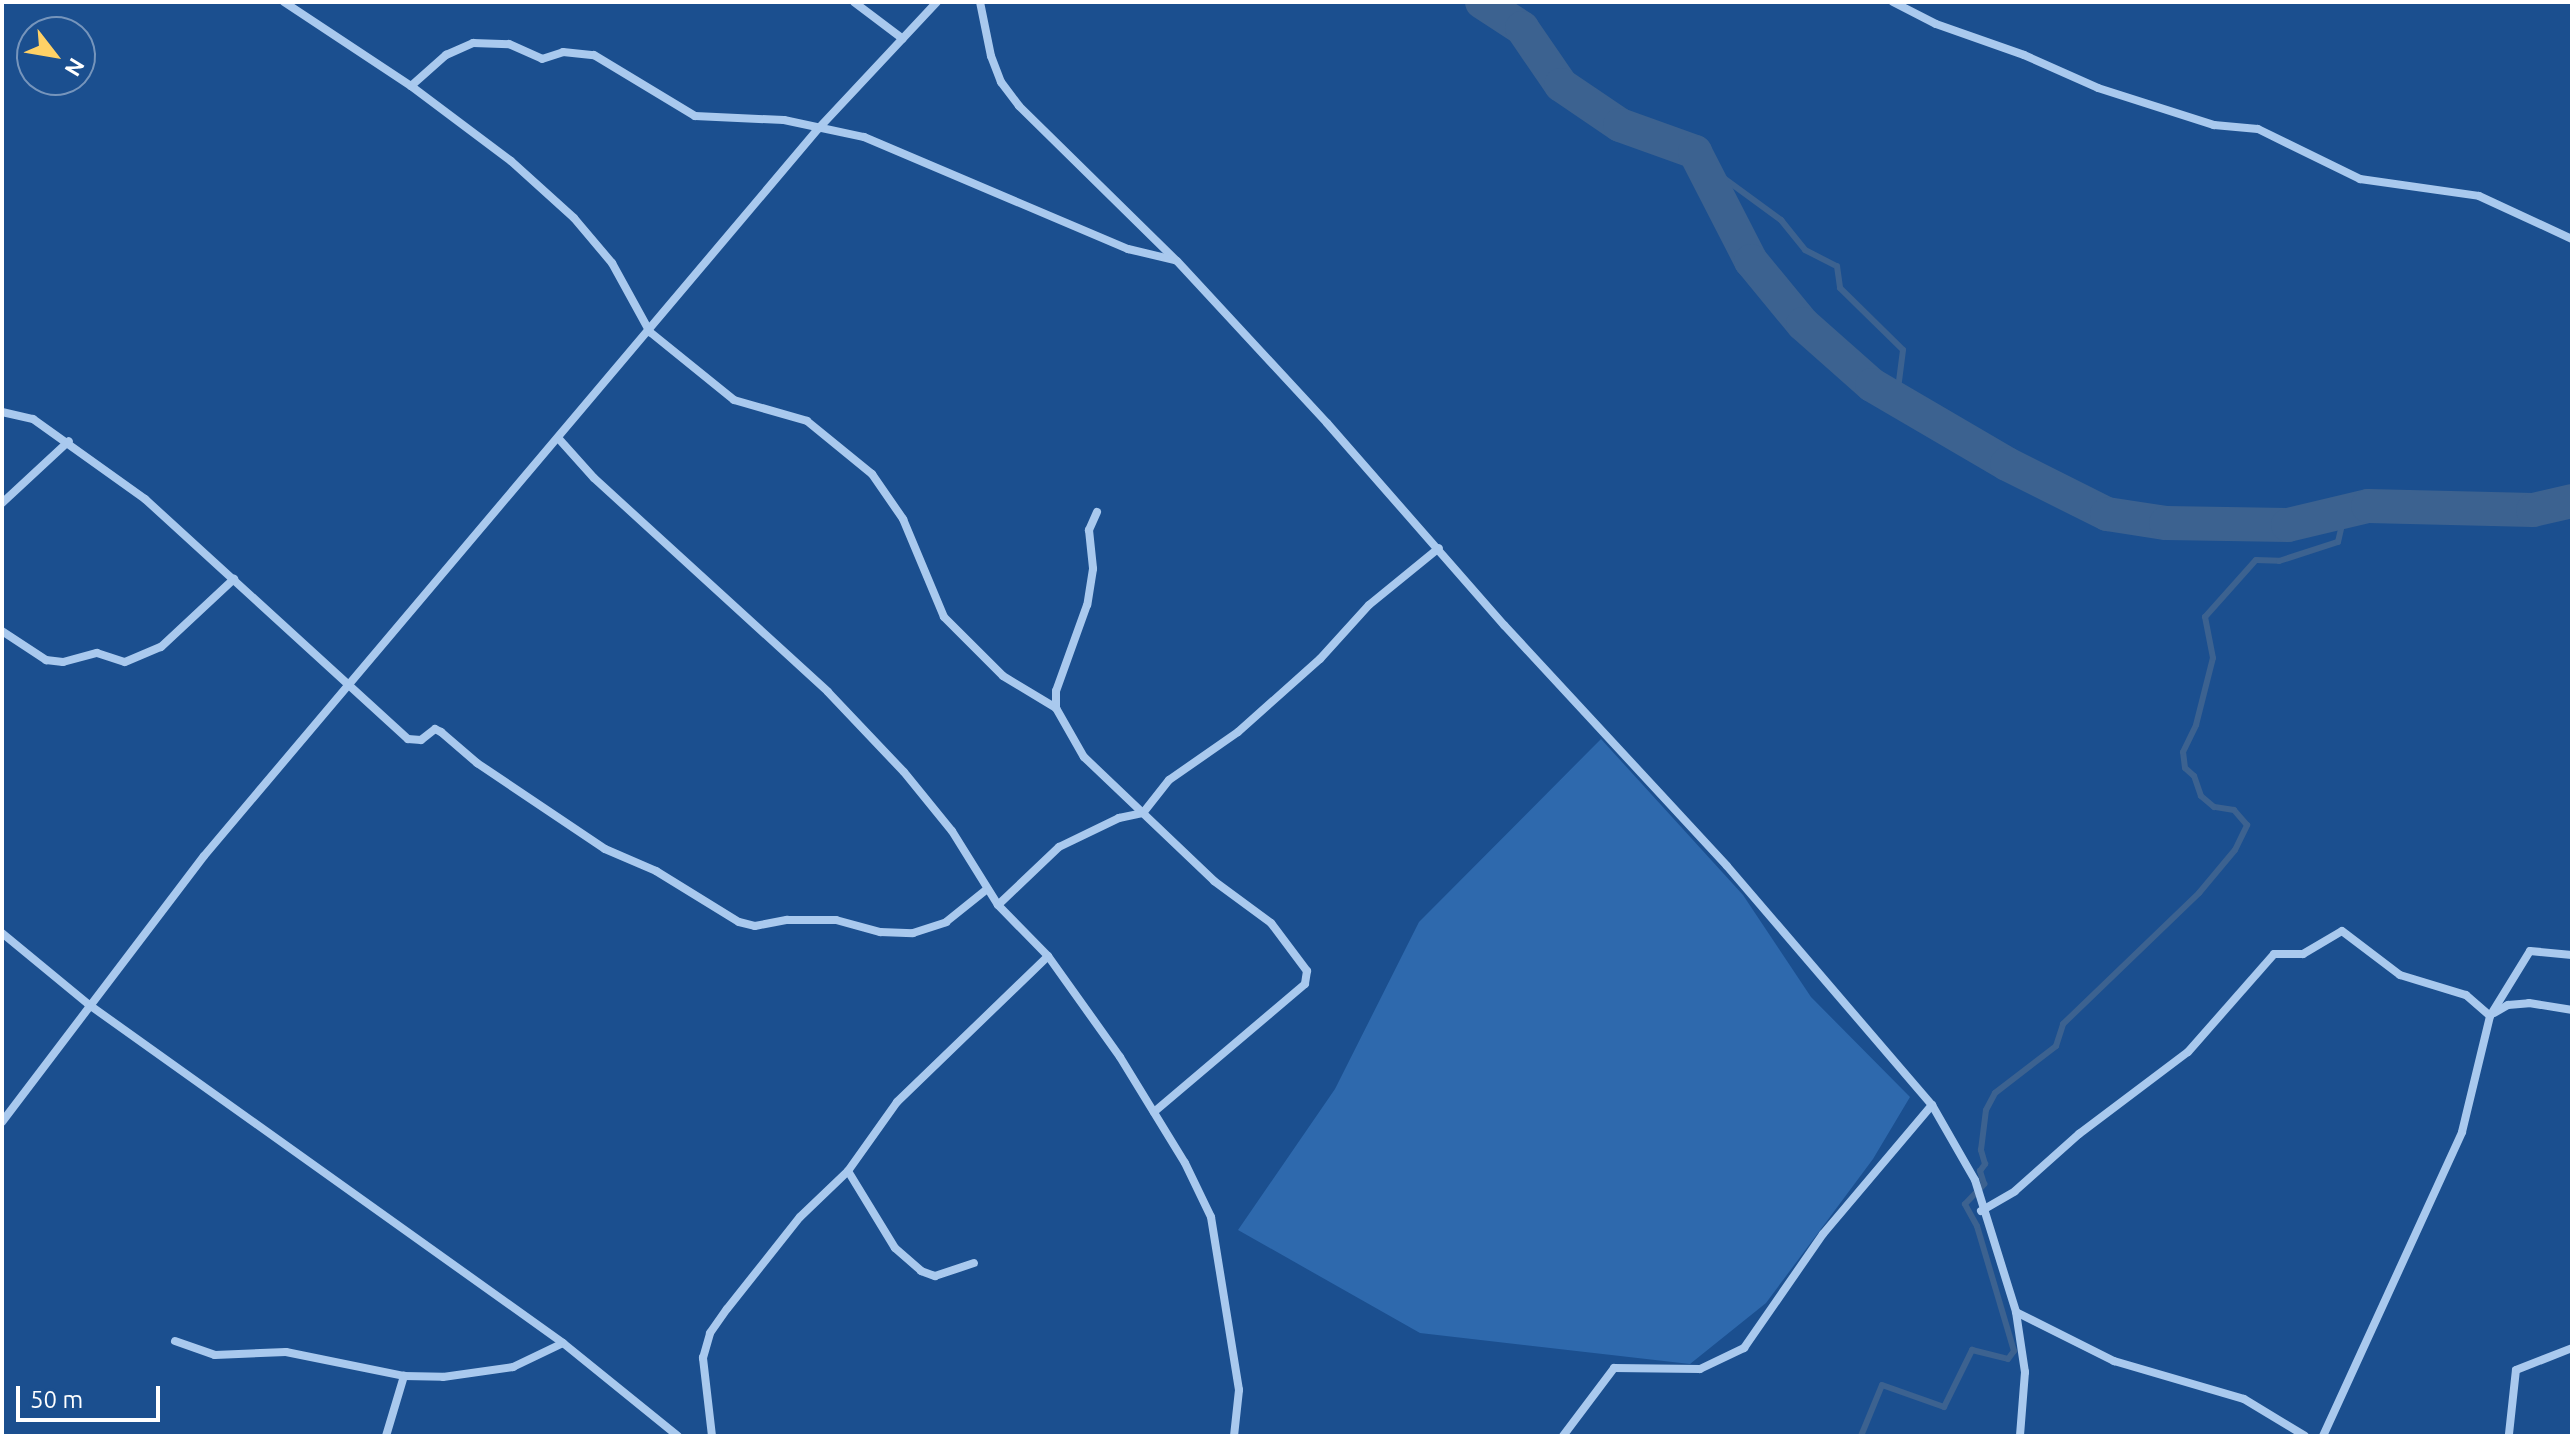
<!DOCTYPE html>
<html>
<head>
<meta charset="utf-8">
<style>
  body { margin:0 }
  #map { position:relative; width:2574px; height:1438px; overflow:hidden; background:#1b4f8f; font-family:Ubuntu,sans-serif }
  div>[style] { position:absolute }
  .green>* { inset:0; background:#2e69ad }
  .stream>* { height:6px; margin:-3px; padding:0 3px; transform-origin:3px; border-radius:3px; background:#3c6290 }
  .river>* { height:34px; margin:-17px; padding:0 17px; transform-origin:17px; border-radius:17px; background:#3c6290 }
  .minor>* { height:8px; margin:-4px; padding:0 4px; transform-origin:4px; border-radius:4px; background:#a9c9ee }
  span { translate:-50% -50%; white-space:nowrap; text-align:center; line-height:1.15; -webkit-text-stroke:6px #1b4f8f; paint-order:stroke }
  .frame { position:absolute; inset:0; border:4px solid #fff; pointer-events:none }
  .north { position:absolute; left:16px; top:16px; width:80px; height:80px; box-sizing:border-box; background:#1b4f8f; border:2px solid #7695bc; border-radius:50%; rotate:121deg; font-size:22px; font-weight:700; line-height:32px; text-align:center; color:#fff }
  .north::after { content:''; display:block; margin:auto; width:28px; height:36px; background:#ffd166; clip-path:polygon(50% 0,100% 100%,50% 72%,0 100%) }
  .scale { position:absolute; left:16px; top:1386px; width:144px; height:36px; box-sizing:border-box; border:4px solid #fff; border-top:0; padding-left:10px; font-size:24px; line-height:28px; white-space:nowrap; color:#fff; -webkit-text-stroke:6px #1b4f8f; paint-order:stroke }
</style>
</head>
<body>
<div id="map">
  <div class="green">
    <div style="clip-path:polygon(1601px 739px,1743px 895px,1811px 997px,1910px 1097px,1873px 1159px,1766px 1303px,1690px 1364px,1420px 1333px,1238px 1230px,1335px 1089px,1419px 922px)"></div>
  </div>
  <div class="stream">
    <div style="left:1699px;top:160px;width:102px;rotate:36.2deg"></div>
    <div style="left:1781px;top:220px;width:38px;rotate:51deg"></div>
    <div style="left:1805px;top:250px;width:36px;rotate:27deg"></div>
    <div style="left:1837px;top:266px;width:22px;rotate:82deg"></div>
    <div style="left:1840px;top:288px;width:88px;rotate:44.5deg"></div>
    <div style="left:1903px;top:350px;width:47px;rotate:97.3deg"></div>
    <div style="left:1861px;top:1436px;width:55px;rotate:-67.6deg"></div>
    <div style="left:1882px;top:1385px;width:66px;rotate:19.5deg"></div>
    <div style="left:1944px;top:1407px;width:64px;rotate:-63.8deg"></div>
    <div style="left:1972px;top:1350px;width:37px;rotate:14deg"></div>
    <div style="left:2008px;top:1359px;width:10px;rotate:-53deg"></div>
    <div style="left:2014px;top:1351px;width:130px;rotate:-106.5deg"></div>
    <div style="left:1977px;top:1226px;width:25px;rotate:-119deg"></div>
    <div style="left:1965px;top:1204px;width:28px;rotate:-46deg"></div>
    <div style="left:1984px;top:1184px;width:14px;rotate:-107deg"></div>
    <div style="left:1980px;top:1171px;width:9px;rotate:-54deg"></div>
    <div style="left:1985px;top:1164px;width:15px;rotate:-106deg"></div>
    <div style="left:1981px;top:1150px;width:40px;rotate:-82.9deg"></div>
    <div style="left:1986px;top:1110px;width:19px;rotate:-62deg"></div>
    <div style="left:1995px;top:1093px;width:77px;rotate:-37.6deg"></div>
    <div style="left:2056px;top:1046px;width:23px;rotate:-72deg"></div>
    <div style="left:2063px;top:1024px;width:189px;rotate:-43.9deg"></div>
    <div style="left:2199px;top:893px;width:56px;rotate:-50.1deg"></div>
    <div style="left:2235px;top:850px;width:28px;rotate:-64deg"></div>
    <div style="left:2247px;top:825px;width:20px;rotate:-131deg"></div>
    <div style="left:2234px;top:810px;width:20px;rotate:-171deg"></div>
    <div style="left:2214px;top:807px;width:17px;rotate:-140deg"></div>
    <div style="left:2201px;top:796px;width:21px;rotate:-109deg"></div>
    <div style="left:2194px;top:776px;width:12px;rotate:-138deg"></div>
    <div style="left:2185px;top:768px;width:16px;rotate:-97deg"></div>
    <div style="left:2183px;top:752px;width:30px;rotate:-64deg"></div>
    <div style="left:2196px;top:725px;width:69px;rotate:-75.8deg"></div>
    <div style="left:2213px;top:658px;width:42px;rotate:-101deg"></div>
    <div style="left:2205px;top:617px;width:76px;rotate:-48.2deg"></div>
    <div style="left:2256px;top:560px;width:23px;rotate:2deg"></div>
    <div style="left:2279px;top:561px;width:62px;rotate:-17.9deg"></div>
    <div style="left:2338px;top:542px;width:32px;rotate:-77deg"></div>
  </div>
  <div class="river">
    <div style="left:1482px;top:2px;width:48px;rotate:33deg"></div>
    <div style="left:1522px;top:28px;width:69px;rotate:55.6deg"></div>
    <div style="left:1561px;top:85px;width:71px;rotate:34.1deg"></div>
    <div style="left:1620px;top:125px;width:80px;rotate:19.8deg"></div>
    <div style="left:1695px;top:152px;width:123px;rotate:62.8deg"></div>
    <div style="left:1751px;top:261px;width:82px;rotate:50.5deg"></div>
    <div style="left:1803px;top:324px;width:92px;rotate:41.5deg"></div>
    <div style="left:1872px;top:385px;width:156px;rotate:30.3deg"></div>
    <div style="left:2007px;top:464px;width:112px;rotate:26.6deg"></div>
    <div style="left:2107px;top:514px;width:60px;rotate:8.7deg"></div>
    <div style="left:2166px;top:523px;width:122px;rotate:0.9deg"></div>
    <div style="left:2288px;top:525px;width:82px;rotate:-13.4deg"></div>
    <div style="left:2368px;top:506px;width:165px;rotate:1.4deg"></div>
    <div style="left:2533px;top:510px;width:40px;rotate:-13deg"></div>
  </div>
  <div class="minor">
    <div style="left:284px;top:2px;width:152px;rotate:33.5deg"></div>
    <div style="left:411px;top:86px;width:125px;rotate:36.9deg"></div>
    <div style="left:511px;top:161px;width:85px;rotate:42.1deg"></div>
    <div style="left:574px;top:218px;width:59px;rotate:49.8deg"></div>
    <div style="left:612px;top:263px;width:79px;rotate:61.2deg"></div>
    <div style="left:650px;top:332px;width:108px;rotate:39deg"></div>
    <div style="left:734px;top:400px;width:76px;rotate:16deg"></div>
    <div style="left:807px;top:421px;width:84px;rotate:39.2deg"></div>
    <div style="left:872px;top:474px;width:55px;rotate:55.4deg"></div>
    <div style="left:903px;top:519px;width:106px;rotate:67.3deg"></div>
    <div style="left:944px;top:617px;width:83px;rotate:45deg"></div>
    <div style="left:1003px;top:676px;width:62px;rotate:31.1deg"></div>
    <div style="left:854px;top:2px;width:61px;rotate:37.1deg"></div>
    <div style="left:980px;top:2px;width:55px;rotate:78.5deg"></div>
    <div style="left:991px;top:56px;width:28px;rotate:69deg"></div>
    <div style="left:1001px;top:82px;width:30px;rotate:53deg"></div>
    <div style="left:1019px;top:106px;width:221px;rotate:44.5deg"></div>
    <div style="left:1177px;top:261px;width:221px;rotate:47.2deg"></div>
    <div style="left:1327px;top:423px;width:269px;rotate:48.8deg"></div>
    <div style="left:1504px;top:625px;width:328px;rotate:47.2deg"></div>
    <div style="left:1727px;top:866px;width:315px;rotate:49.4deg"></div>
    <div style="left:1932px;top:1105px;width:86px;rotate:60.2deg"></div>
    <div style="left:1975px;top:1180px;width:138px;rotate:72.7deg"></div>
    <div style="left:2016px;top:1312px;width:61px;rotate:81.5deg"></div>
    <div style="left:2025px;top:1372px;width:64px;rotate:94.5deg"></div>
    <div style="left:1893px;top:2px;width:48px;rotate:27.1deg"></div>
    <div style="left:1936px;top:24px;width:93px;rotate:19.4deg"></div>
    <div style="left:2024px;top:55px;width:81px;rotate:24deg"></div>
    <div style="left:2098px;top:88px;width:122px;rotate:17.7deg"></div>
    <div style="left:2214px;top:125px;width:44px;rotate:5.2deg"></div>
    <div style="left:2258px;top:129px;width:114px;rotate:26.1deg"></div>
    <div style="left:2360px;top:179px;width:120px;rotate:8.1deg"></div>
    <div style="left:2479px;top:196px;width:102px;rotate:24.8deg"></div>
    <div style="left:411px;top:86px;width:47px;rotate:-41.5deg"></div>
    <div style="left:446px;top:55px;width:30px;rotate:-24deg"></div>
    <div style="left:473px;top:43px;width:36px;rotate:2deg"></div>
    <div style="left:509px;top:44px;width:36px;rotate:24deg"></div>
    <div style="left:542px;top:59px;width:22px;rotate:-18deg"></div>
    <div style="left:563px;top:52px;width:31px;rotate:6deg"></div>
    <div style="left:594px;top:55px;width:118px;rotate:31.1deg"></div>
    <div style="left:695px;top:116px;width:89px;rotate:2.6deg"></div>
    <div style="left:784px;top:120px;width:82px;rotate:12deg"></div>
    <div style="left:864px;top:137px;width:287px;rotate:23deg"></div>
    <div style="left:1128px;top:249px;width:47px;rotate:13.4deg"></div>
    <div style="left:2px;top:412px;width:32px;rotate:13deg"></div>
    <div style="left:33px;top:419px;width:138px;rotate:35.5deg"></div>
    <div style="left:145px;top:499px;width:356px;rotate:42.4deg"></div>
    <div style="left:408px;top:739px;width:13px;rotate:4deg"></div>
    <div style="left:421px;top:740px;width:18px;rotate:-38deg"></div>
    <div style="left:435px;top:729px;width:7px;rotate:27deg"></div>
    <div style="left:441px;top:732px;width:48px;rotate:40.7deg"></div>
    <div style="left:477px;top:763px;width:154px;rotate:33.9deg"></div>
    <div style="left:605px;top:849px;width:56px;rotate:23.3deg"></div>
    <div style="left:656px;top:871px;width:97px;rotate:31.6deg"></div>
    <div style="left:739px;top:922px;width:16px;rotate:14deg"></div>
    <div style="left:755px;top:926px;width:33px;rotate:-11deg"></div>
    <div style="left:787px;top:920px;width:49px"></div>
    <div style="left:836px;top:920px;width:46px;rotate:15.3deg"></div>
    <div style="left:880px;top:932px;width:33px;rotate:2deg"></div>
    <div style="left:913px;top:933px;width:35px;rotate:-18deg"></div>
    <div style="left:946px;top:922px;width:53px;rotate:-38.8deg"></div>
    <div style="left:559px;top:439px;width:52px;rotate:48.1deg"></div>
    <div style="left:594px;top:478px;width:317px;rotate:42.4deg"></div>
    <div style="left:828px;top:692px;width:110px;rotate:46.5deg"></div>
    <div style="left:904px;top:772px;width:76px;rotate:50.9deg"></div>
    <div style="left:952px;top:831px;width:87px;rotate:58.1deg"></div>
    <div style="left:998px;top:905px;width:71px;rotate:45.6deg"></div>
    <div style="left:1048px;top:956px;width:124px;rotate:54.5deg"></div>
    <div style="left:1120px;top:1057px;width:124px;rotate:58.5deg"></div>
    <div style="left:1185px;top:1163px;width:60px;rotate:64.3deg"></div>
    <div style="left:1211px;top:1217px;width:175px;rotate:80.8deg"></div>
    <div style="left:1239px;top:1390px;width:46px;rotate:96.2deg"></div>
    <div style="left:2px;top:503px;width:91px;rotate:-42.8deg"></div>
    <div style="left:1097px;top:512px;width:20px;rotate:114deg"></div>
    <div style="left:1089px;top:530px;width:39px;rotate:84deg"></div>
    <div style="left:1093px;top:569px;width:36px;rotate:99deg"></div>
    <div style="left:1087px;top:605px;width:91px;rotate:109.8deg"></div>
    <div style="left:1056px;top:691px;width:17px;rotate:90deg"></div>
    <div style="left:1056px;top:708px;width:56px;rotate:60.3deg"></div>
    <div style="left:1084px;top:757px;width:180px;rotate:43.6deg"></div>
    <div style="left:1214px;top:881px;width:71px;rotate:36.4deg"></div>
    <div style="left:1271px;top:923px;width:60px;rotate:53.1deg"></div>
    <div style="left:1307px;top:971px;width:13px;rotate:99deg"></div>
    <div style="left:1305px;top:984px;width:198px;rotate:139.7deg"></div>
    <div style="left:2px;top:631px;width:53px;rotate:33.4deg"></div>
    <div style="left:46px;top:660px;width:17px;rotate:7deg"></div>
    <div style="left:63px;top:662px;width:35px;rotate:-15deg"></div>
    <div style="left:97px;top:653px;width:29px;rotate:18deg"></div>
    <div style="left:125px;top:662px;width:39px;rotate:-23deg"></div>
    <div style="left:161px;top:647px;width:100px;rotate:-43deg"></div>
    <div style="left:998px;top:905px;width:84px;rotate:-43.6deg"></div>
    <div style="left:1059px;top:847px;width:67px;rotate:-25.8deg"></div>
    <div style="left:1119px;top:818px;width:25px;rotate:-12deg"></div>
    <div style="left:1143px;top:813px;width:42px;rotate:-51.8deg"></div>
    <div style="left:1169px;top:780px;width:84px;rotate:-34.8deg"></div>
    <div style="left:1238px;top:732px;width:110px;rotate:-41.7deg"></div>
    <div style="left:1320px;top:659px;width:73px;rotate:-47.8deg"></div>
    <div style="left:1369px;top:605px;width:90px;rotate:-39.2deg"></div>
    <div style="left:2px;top:933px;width:112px;rotate:39.5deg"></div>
    <div style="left:88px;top:1004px;width:584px;rotate:35.51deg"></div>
    <div style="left:563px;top:1343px;width:148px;rotate:39deg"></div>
    <div style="left:2494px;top:1013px;width:16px;rotate:-30deg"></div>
    <div style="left:2508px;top:1005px;width:21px;rotate:-5deg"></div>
    <div style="left:2529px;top:1003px;width:44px;rotate:9.2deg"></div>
    <div style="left:2px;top:1122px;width:334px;rotate:-52.8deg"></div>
    <div style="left:204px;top:856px;width:952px;rotate:-49.82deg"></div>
    <div style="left:818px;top:129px;width:174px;rotate:-46.9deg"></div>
    <div style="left:848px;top:1171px;width:90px;rotate:58.6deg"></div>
    <div style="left:895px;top:1248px;width:35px;rotate:41deg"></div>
    <div style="left:921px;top:1271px;width:15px;rotate:20deg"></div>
    <div style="left:935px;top:1276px;width:41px;rotate:-18.4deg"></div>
    <div style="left:1981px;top:1211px;width:39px;rotate:-30deg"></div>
    <div style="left:2015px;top:1191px;width:86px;rotate:-41.7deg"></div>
    <div style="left:2079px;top:1134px;width:136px;rotate:-37deg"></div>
    <div style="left:2188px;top:1052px;width:130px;rotate:-48.7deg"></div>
    <div style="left:2274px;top:954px;width:29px"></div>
    <div style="left:2303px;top:954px;width:45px;rotate:-30.5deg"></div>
    <div style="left:2342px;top:931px;width:73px;rotate:37.2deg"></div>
    <div style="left:2400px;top:975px;width:69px;rotate:16.9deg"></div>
    <div style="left:2466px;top:995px;width:32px;rotate:41deg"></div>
    <div style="left:2016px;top:1312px;width:110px;rotate:26.6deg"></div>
    <div style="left:2114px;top:1361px;width:135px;rotate:16.3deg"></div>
    <div style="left:2244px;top:1399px;width:71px;rotate:31.2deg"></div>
    <div style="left:175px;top:1341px;width:42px;rotate:19.3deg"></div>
    <div style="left:215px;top:1355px;width:71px;rotate:-2.4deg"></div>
    <div style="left:286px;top:1352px;width:120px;rotate:11.5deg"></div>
    <div style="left:404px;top:1376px;width:39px;rotate:1deg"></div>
    <div style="left:443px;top:1377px;width:71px;rotate:-8.1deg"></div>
    <div style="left:513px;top:1367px;width:55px;rotate:-25.6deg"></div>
    <div style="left:2509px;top:1434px;width:64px;rotate:-83.8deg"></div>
    <div style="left:2516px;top:1370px;width:60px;rotate:-21.4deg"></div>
    <div style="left:386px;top:1436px;width:63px;rotate:-73.3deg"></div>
    <div style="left:712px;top:1436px;width:79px;rotate:-96.6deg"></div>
    <div style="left:703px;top:1358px;width:26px;rotate:-74deg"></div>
    <div style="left:710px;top:1333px;width:29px;rotate:-55deg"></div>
    <div style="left:727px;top:1309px;width:117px;rotate:-51.6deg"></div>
    <div style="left:800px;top:1217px;width:66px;rotate:-43.8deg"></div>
    <div style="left:848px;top:1171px;width:85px;rotate:-54.6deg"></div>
    <div style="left:897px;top:1102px;width:210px;rotate:-44deg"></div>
    <div style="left:1563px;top:1436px;width:85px;rotate:-53.1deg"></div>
    <div style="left:1614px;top:1368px;width:86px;rotate:0.7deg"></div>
    <div style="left:1700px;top:1369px;width:49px;rotate:-25.5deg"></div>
    <div style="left:1744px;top:1348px;width:139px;rotate:-55.3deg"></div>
    <div style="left:1823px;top:1234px;width:169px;rotate:-49.8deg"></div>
    <div style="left:2323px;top:1436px;width:334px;rotate:-65.4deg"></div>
    <div style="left:2462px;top:1132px;width:119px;rotate:-76.4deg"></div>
    <div style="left:2490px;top:1016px;width:76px;rotate:-58.4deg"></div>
    <div style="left:2530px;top:951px;width:42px;rotate:5.4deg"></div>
  </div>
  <div class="frame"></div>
  <div class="north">N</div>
  <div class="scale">50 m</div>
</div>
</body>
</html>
